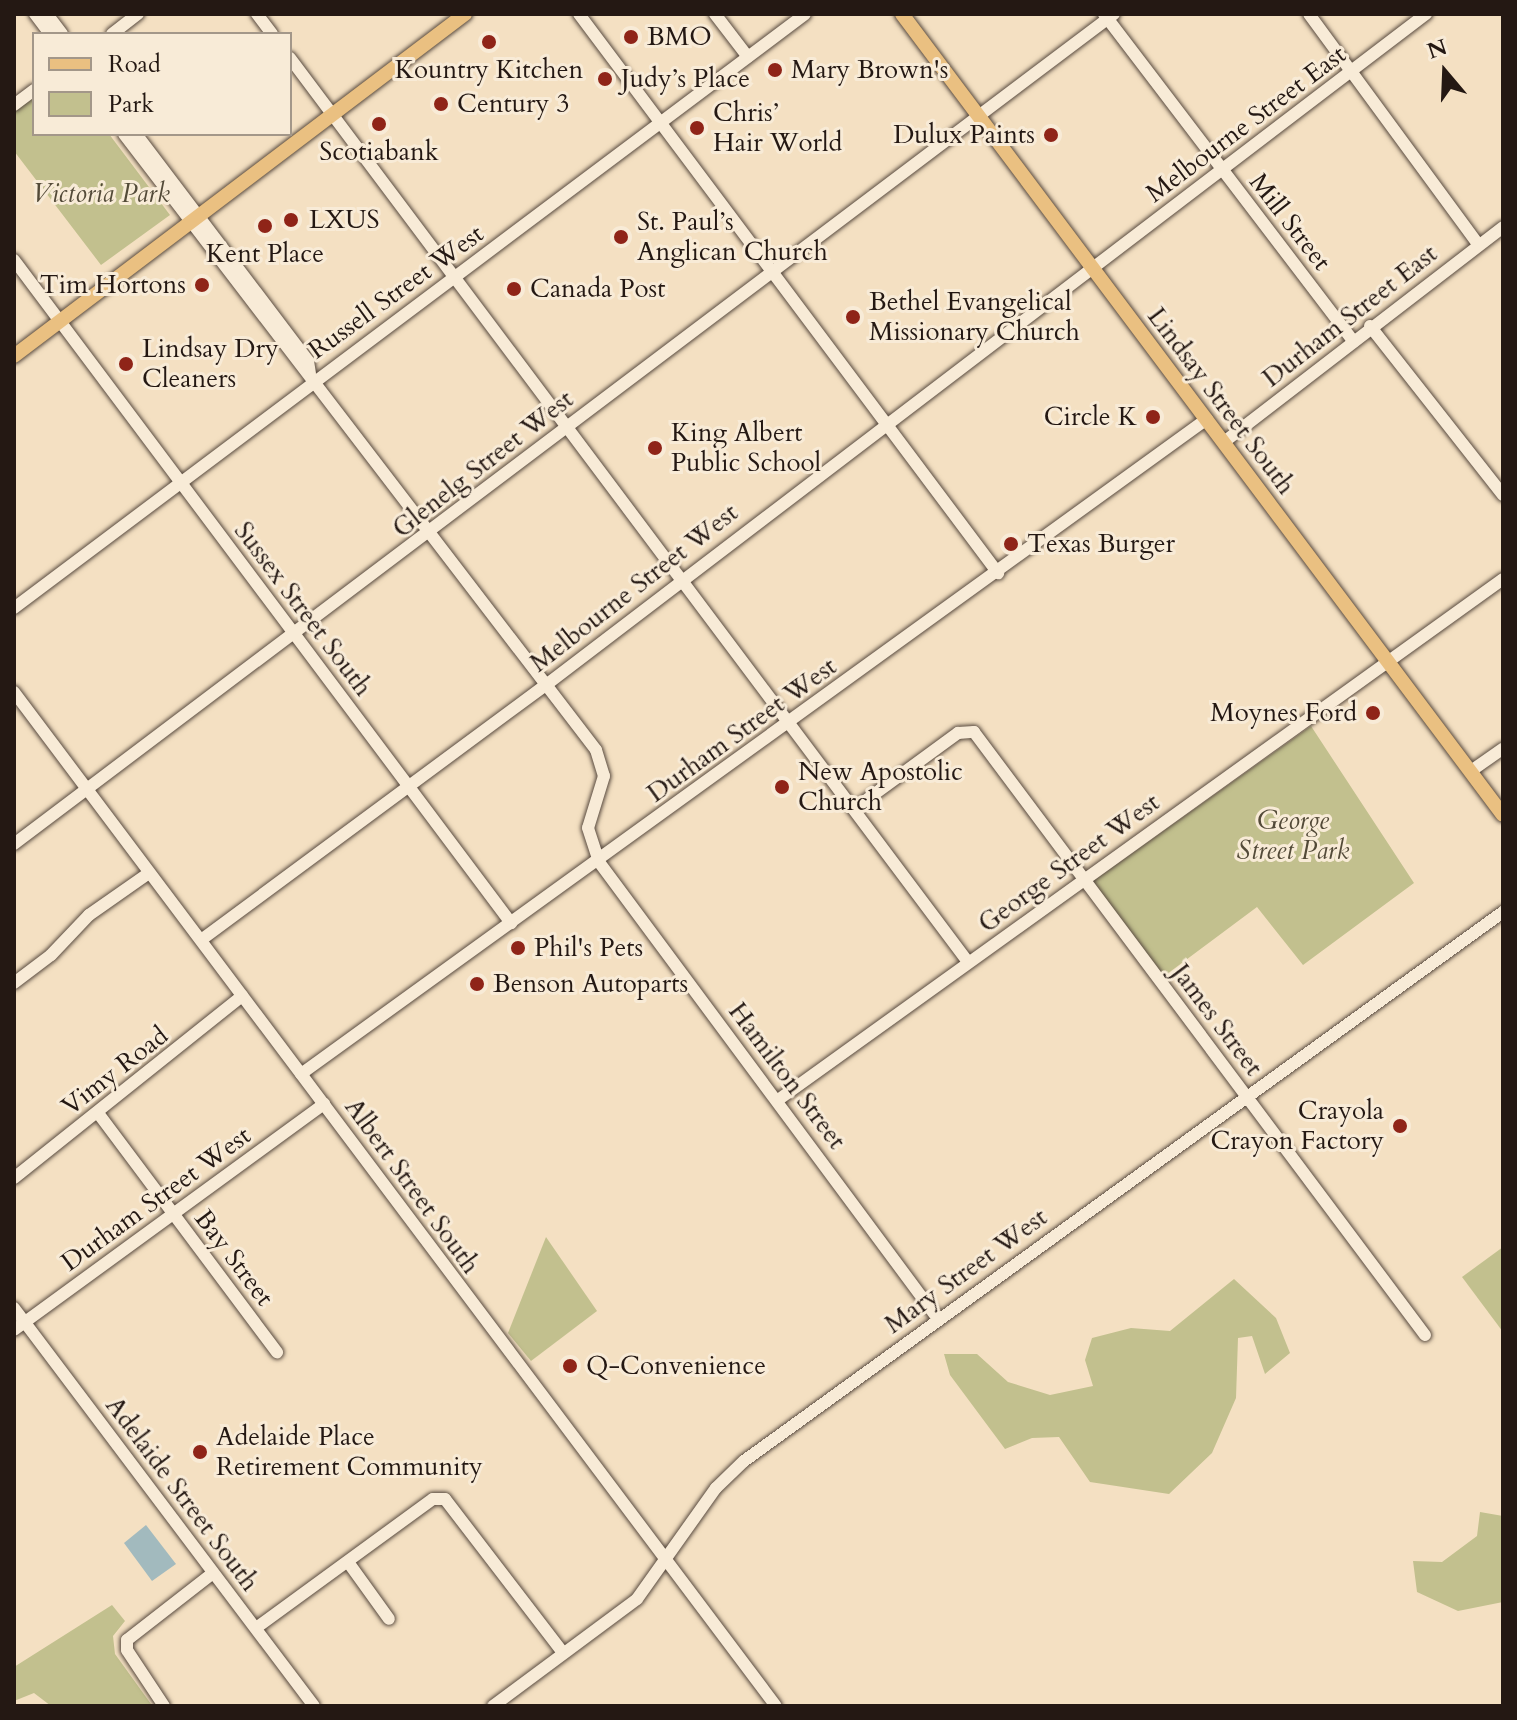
<!DOCTYPE html>
<html>
<head>
<meta charset="utf-8">
<style>
  body { margin:0 }
  #map { position:relative; width:1517px; height:1720px; overflow:hidden; background:#f4e0c2; font-family:Cardo,serif }
  div>[style] { position:absolute }
  .green>* { inset:0; background:#c2c08e }
  .water>* { inset:0; background:#a2babe }
  .roads { filter:drop-shadow(0 0 2px #584a3f) drop-shadow(0 0 2px #584a3f) }
  .minor>* { height:12px; margin:-6px; padding:0 6px; transform-origin:6px; border-radius:6px; background:#f8ebd7 }
  .major>* { height:14px; margin:-7px; padding:0 7px; transform-origin:7px; border-radius:7px; background:#eac081 }
  .dots>* { width:22px; height:22px; translate:-50% -50%; box-sizing:border-box; border:4px solid #f8ebd7; border-radius:50% }
  span { translate:-50% -50%; white-space:nowrap; text-align:center; line-height:1.15; -webkit-text-stroke:6px #f8ebd7; paint-order:stroke }
  .poi-label { font-size:26px; color:#241813 }
  .left { translate:0 -50%; text-align:left }
  .right { translate:-100% -50%; text-align:right }
  .street-label { font-size:26px; color:#241813 }
  .park-label { font-size:26px; color:#534a38; font-style:italic }
  .frame { position:absolute; inset:0; border:16px solid #241813; pointer-events:none }
  .legend { position:absolute; left:32px; top:32px; width:260px; height:104px; box-sizing:border-box; background:#f8ebd7; border:2px solid #a39789; margin:0; padding:10px 14px; list-style:none; font-size:24px; color:#241813 }
  .legend li { display:flex; align-items:center; gap:16px; height:40px }
  .legend b { width:40px; border:2px solid #a39789 }
  .north { position:absolute; left:1405px; top:32px; width:80px; height:80px; -webkit-text-stroke:6px #f8ebd7; paint-order:stroke; rotate:341deg; font-size:22px; font-weight:700; line-height:32px; text-align:center; color:#241813 }
  .north::after { content:''; display:block; margin:auto; width:28px; height:36px; background:#241813; clip-path:polygon(50% 0,100% 100%,50% 72%,0 100%) }
</style>
</head>
<body>
<div id="map">
  <div class="green">
    <div style="clip-path:polygon(34px 95px,34px 134px,109px 134px,170px 215px,101px 265px,14px 151px,14px 110px)"></div>
    <div style="clip-path:polygon(1311px 726px,1414px 883px,1303px 965px,1257px 907px,1159px 980px,1089px 884px)"></div>
    <div style="clip-path:polygon(546px 1237px,597px 1311px,531px 1361px,508px 1333px)"></div>
    <div style="clip-path:polygon(1503px 1247px,1503px 1332px,1462px 1277px)"></div>
    <div style="clip-path:polygon(1234px 1279px,1276px 1318px,1290px 1353px,1265px 1374px,1252px 1336px,1238px 1338px,1236px 1398px,1212px 1453px,1169px 1494px,1090px 1482px,1059px 1437px,1032px 1438px,1005px 1449px,950px 1375px,944px 1354px,977px 1354px,1008px 1382px,1050px 1395px,1093px 1386px,1085px 1360px,1092px 1338px,1131px 1328px,1170px 1331px)"></div>
    <div style="clip-path:polygon(1480px 1512px,1503px 1516px,1503px 1602px,1458px 1611px,1417px 1592px,1413px 1561px,1442px 1562px,1477px 1536px)"></div>
    <div style="clip-path:polygon(112px 1605px,125px 1621px,113px 1636px,115px 1654px,151px 1704px,51px 1706px,34px 1693px,14px 1701px,14px 1667px)"></div>
  </div>
  <div class="water">
    <div style="clip-path:polygon(146px 1525px,176px 1564px,152px 1581px,124px 1543px)"></div>
  </div>
  <div class="roads">
    <div class="minor">
      <div style="left:35px;top:14px;width:25px;rotate:53deg"></div>
      <div style="left:47px;top:14px;width:25px;rotate:53deg"></div>
      <div style="left:257px;top:14px;width:25px;rotate:53deg"></div>
      <div style="left:579px;top:14px;width:699px;rotate:53.15deg"></div>
      <div style="left:715px;top:14px;width:54px;rotate:52.5deg"></div>
      <div style="left:1104px;top:14px;width:412px;rotate:52.7deg"></div>
      <div style="left:1309px;top:14px;width:285px;rotate:53.7deg"></div>
      <div style="left:112px;top:34px;width:33px;rotate:-38deg"></div>
      <div style="left:290px;top:58px;width:1130px;rotate:53.13deg"></div>
      <div style="left:14px;top:105px;width:25px;rotate:-37deg"></div>
      <div style="left:124px;top:134px;width:776px;rotate:52.54deg"></div>
      <div style="left:596px;top:750px;width:27px;rotate:73deg"></div>
      <div style="left:604px;top:776px;width:54px;rotate:107.1deg"></div>
      <div style="left:588px;top:828px;width:36px;rotate:72deg"></div>
      <div style="left:599px;top:862px;width:569px;rotate:53.43deg"></div>
      <div style="left:136px;top:134px;width:285px;rotate:52.8deg"></div>
      <div style="left:308px;top:361px;width:13px;rotate:81deg"></div>
      <div style="left:14px;top:260px;width:829px;rotate:53.14deg"></div>
      <div style="left:1370px;top:326px;width:215px;rotate:51.8deg"></div>
      <div style="left:1224px;top:442px;width:352px;rotate:-37.6deg"></div>
      <div style="left:14px;top:608px;width:989px;rotate:-36.9deg"></div>
      <div style="left:14px;top:692px;width:1268px;rotate:53.08deg"></div>
      <div style="left:1471px;top:771px;width:39px;rotate:-35deg"></div>
      <div style="left:854px;top:809px;width:129px;rotate:-36.2deg"></div>
      <div style="left:958px;top:733px;width:16px;rotate:-4deg"></div>
      <div style="left:974px;top:732px;width:753px;rotate:53.21deg"></div>
      <div style="left:14px;top:844px;width:1378px;rotate:-37.04deg"></div>
      <div style="left:201px;top:940px;width:429px;rotate:-36.5deg"></div>
      <div style="left:546px;top:685px;width:1107px;rotate:-37.33deg"></div>
      <div style="left:14px;top:983px;width:46px;rotate:-37.1deg"></div>
      <div style="left:51px;top:955px;width:55px;rotate:-46.5deg"></div>
      <div style="left:89px;top:915px;width:73px;rotate:-35deg"></div>
      <div style="left:301px;top:1074px;width:1118px;rotate:-35.87deg"></div>
      <div style="left:778px;top:1100px;width:893px;rotate:-35.7deg"></div>
      <div style="left:98px;top:1113px;width:299px;rotate:53.2deg"></div>
      <div style="left:14px;top:1178px;width:292px;rotate:-38.6deg"></div>
      <div style="left:14px;top:1308px;width:498px;rotate:53deg"></div>
      <div style="left:14px;top:1330px;width:384px;rotate:-36.1deg"></div>
      <div style="left:348px;top:1562px;width:70px;rotate:54.3deg"></div>
      <div style="left:256px;top:1628px;width:219px;rotate:-36.1deg"></div>
      <div style="left:433px;top:1499px;width:12px"></div>
      <div style="left:445px;top:1499px;width:194px;rotate:52.5deg"></div>
      <div style="left:164px;top:1706px;width:67px;rotate:-123.5deg"></div>
      <div style="left:127px;top:1650px;width:10px;rotate:-90deg"></div>
      <div style="left:127px;top:1640px;width:109px;rotate:-37.9deg"></div>
      <div style="left:493px;top:1706px;width:179px;rotate:-36.6deg"></div>
      <div style="left:637px;top:1599px;width:136px;rotate:-54.6deg"></div>
      <div style="left:716px;top:1488px;width:39px;rotate:-44deg"></div>
      <div style="left:744px;top:1461px;width:937px;rotate:-35.88deg"></div>
    </div>
    <div class="major">
      <div style="left:902px;top:14px;width:1001px;rotate:53.12deg"></div>
      <div style="left:14px;top:356px;width:566px;rotate:-37.17deg"></div>
    </div>
  </div>
  <div class="dots">
    <div style="left:631px;top:37px;background:#8f2418"></div>
    <div style="left:489px;top:42px;background:#8f2418"></div>
    <div style="left:775px;top:70px;background:#8f2418"></div>
    <div style="left:605px;top:79px;background:#8f2418"></div>
    <div style="left:441px;top:104px;background:#8f2418"></div>
    <div style="left:379px;top:124px;background:#8f2418"></div>
    <div style="left:697px;top:128px;background:#8f2418"></div>
    <div style="left:1051px;top:135px;background:#8f2418"></div>
    <div style="left:291px;top:220px;background:#8f2418"></div>
    <div style="left:265px;top:226px;background:#8f2418"></div>
    <div style="left:621px;top:237px;background:#8f2418"></div>
    <div style="left:202px;top:285px;background:#8f2418"></div>
    <div style="left:514px;top:289px;background:#8f2418"></div>
    <div style="left:853px;top:317px;background:#8f2418"></div>
    <div style="left:126px;top:364px;background:#8f2418"></div>
    <div style="left:1153px;top:417px;background:#8f2418"></div>
    <div style="left:655px;top:448px;background:#8f2418"></div>
    <div style="left:1011px;top:544px;background:#8f2418"></div>
    <div style="left:1373px;top:713px;background:#8f2418"></div>
    <div style="left:782px;top:787px;background:#8f2418"></div>
    <div style="left:518px;top:948px;background:#8f2418"></div>
    <div style="left:477px;top:984px;background:#8f2418"></div>
    <div style="left:1400px;top:1126px;background:#8f2418"></div>
    <div style="left:570px;top:1366px;background:#8f2418"></div>
    <div style="left:200px;top:1452px;background:#8f2418"></div>
  </div>
  <div class="poi-label">
    <span class="left" style="left:647px;top:37px">BMO</span>
    <span style="left:489px;top:70px">Kountry Kitchen</span>
    <span class="left" style="left:791px;top:70px">Mary Brown's</span>
    <span class="left" style="left:621px;top:79px">Judy’s Place</span>
    <span class="left" style="left:457px;top:104px">Century 3</span>
    <span class="left" style="left:713px;top:128px">Chris’<br>Hair World</span>
    <span class="right" style="left:1035px;top:135px">Dulux Paints</span>
    <span style="left:379px;top:152px">Scotiabank</span>
    <span class="left" style="left:309px;top:220px">LXUS</span>
    <span class="left" style="left:637px;top:237px">St. Paul’s<br>Anglican Church</span>
    <span style="left:265px;top:254px">Kent Place</span>
    <span class="right" style="left:186px;top:285px">Tim Hortons</span>
    <span class="left" style="left:530px;top:289px">Canada Post</span>
    <span class="left" style="left:869px;top:317px">Bethel Evangelical<br>Missionary Church</span>
    <span class="left" style="left:142px;top:364px">Lindsay Dry<br>Cleaners</span>
    <span class="right" style="left:1137px;top:417px">Circle K</span>
    <span class="left" style="left:671px;top:448px">King Albert<br>Public School</span>
    <span class="left" style="left:1027px;top:544px">Texas Burger</span>
    <span class="right" style="left:1357px;top:713px">Moynes Ford</span>
    <span class="left" style="left:798px;top:787px">New Apostolic<br>Church</span>
    <span class="left" style="left:534px;top:948px">Phil's Pets</span>
    <span class="left" style="left:493px;top:984px">Benson Autoparts</span>
    <span class="right" style="left:1384px;top:1126px">Crayola<br>Crayon Factory</span>
    <span class="left" style="left:586px;top:1366px">Q-Convenience</span>
    <span class="left" style="left:216px;top:1452px">Adelaide Place<br>Retirement Community</span>
  </div>
  <div class="street-label">
    <span style="left:1246px;top:124px;rotate:-37deg">Melbourne Street East</span>
    <span style="left:1290px;top:222px;rotate:52deg">Mill Street</span>
    <span style="left:396px;top:292px;rotate:-36deg">Russell Street West</span>
    <span style="left:1350px;top:316px;rotate:-38deg">Durham Street East</span>
    <span style="left:1221px;top:401px;rotate:53deg">Lindsay Street South</span>
    <span style="left:483px;top:464px;rotate:-38deg">Glenelg Street West</span>
    <span style="left:634px;top:588px;rotate:-38deg">Melbourne Street West</span>
    <span style="left:303px;top:609px;rotate:53deg">Sussex Street South</span>
    <span style="left:742px;top:730px;rotate:-36deg">Durham Street West</span>
    <span style="left:1069px;top:863px;rotate:-36deg">George Street West</span>
    <span style="left:1217px;top:1020px;rotate:53deg">James Street</span>
    <span style="left:115px;top:1071px;rotate:-38deg">Vimy Road</span>
    <span style="left:787px;top:1076px;rotate:53deg">Hamilton Street</span>
    <span style="left:412px;top:1186px;rotate:54deg">Albert Street South</span>
    <span style="left:156px;top:1199px;rotate:-36deg">Durham Street West</span>
    <span style="left:234px;top:1258px;rotate:53deg">Bay Street</span>
    <span style="left:966px;top:1271px;rotate:-36deg">Mary Street West</span>
    <span style="left:182px;top:1494px;rotate:53deg">Adelaide Street South</span>
  </div>
  <div class="park-label">
    <span style="left:101px;top:194px">Victoria Park</span>
    <span style="left:1293px;top:836px">George<br>Street Park</span>
  </div>
  <div class="frame"></div>
  <ul class="legend">
  <li><b style="height:10px;background:#eac081"></b>Road</li>
  <li><b style="height:22px;background:#c2c08e"></b>Park</li>
  </ul>
  <div class="north">N</div>
</div>
</body>
</html>
